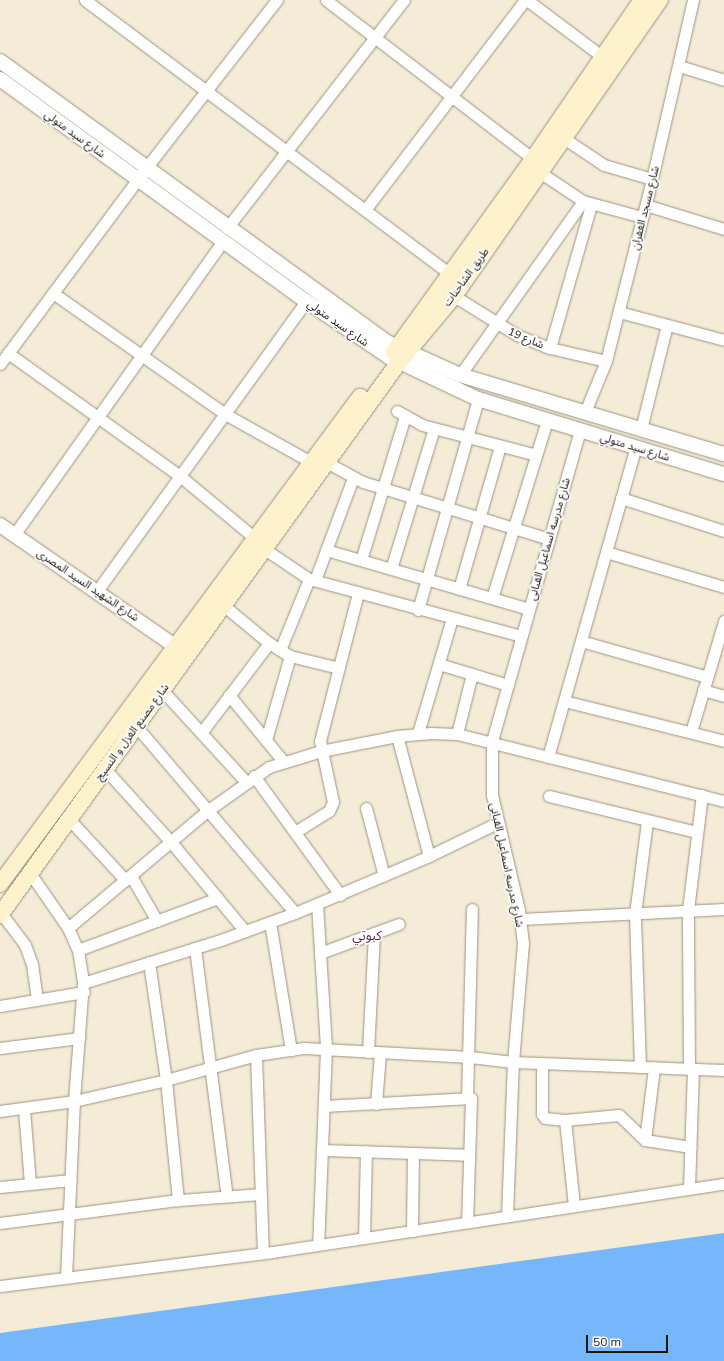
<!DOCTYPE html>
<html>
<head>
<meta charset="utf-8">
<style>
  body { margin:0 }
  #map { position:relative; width:724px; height:1361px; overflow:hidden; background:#f5ecd7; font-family:Mulish,"Noto Sans Arabic",sans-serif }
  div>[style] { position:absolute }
  .water>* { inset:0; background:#76b7fb }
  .roads { filter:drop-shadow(0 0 1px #9c9480) drop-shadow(0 0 1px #9c9480) }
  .minor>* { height:11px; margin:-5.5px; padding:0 5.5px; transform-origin:5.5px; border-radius:5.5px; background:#fff }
  .tertiary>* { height:14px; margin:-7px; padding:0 7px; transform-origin:7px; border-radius:7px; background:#fff }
  .secondary>* { height:16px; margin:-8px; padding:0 8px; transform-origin:8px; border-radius:8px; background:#fdf2cc }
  span { translate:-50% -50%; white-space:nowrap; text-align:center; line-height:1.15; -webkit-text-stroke:3.5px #fff; paint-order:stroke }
  .street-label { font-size:11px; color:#18150e }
  .quarter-label { font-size:13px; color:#622242 }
  .scale { position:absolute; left:586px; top:1335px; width:82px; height:18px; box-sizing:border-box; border:2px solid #18150e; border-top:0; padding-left:5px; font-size:12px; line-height:14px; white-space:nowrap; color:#18150e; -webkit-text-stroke:3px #fff; paint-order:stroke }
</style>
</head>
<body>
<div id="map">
  <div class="water">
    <div style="clip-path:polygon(724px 1233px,724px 1361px,0 1361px,0 1333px)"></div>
  </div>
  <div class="roads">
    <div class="minor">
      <div style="left:85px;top:0;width:455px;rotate:36.9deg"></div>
      <div style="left:326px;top:0;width:261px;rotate:37.5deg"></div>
      <div style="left:527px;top:0;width:95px;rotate:36.9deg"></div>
      <div style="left:679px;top:66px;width:47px;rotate:17.3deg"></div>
      <div style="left:565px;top:139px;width:47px;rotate:33.7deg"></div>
      <div style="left:604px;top:165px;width:50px;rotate:16.3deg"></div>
      <div style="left:541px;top:173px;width:50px;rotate:33.7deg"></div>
      <div style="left:583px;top:201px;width:61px;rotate:15.2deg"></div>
      <div style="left:646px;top:205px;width:82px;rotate:17.1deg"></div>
      <div style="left:365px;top:210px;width:264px;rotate:-52.7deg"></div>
      <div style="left:227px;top:228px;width:289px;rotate:-52.2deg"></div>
      <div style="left:53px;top:293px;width:210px;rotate:35.1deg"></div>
      <div style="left:225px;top:414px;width:107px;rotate:29.2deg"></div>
      <div style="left:454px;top:296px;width:74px;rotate:31.8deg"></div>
      <div style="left:517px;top:335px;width:35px;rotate:22deg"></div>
      <div style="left:550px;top:348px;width:57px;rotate:13.1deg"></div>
      <div style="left:619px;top:312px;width:109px;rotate:14.9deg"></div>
      <div style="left:550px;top:348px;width:149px;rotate:-74deg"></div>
      <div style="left:8px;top:353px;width:211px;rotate:35.6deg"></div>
      <div style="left:180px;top:476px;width:99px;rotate:39.7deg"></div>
      <div style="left:0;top:364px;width:244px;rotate:-53.3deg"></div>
      <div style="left:146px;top:168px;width:213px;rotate:-52.1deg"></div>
      <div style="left:460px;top:375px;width:213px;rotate:-54.7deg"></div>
      <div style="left:397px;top:411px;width:29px;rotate:29deg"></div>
      <div style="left:422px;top:425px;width:118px;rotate:14.7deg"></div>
      <div style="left:585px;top:412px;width:55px;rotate:-67.6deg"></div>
      <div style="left:606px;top:361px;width:188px;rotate:-75.8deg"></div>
      <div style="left:652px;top:179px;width:184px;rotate:-77.1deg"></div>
      <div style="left:641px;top:429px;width:107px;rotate:-76deg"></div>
      <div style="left:326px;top:462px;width:42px;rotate:28.4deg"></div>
      <div style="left:363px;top:482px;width:195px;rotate:17deg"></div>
      <div style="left:621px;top:498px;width:108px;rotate:17.8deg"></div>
      <div style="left:14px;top:535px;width:361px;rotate:-54.6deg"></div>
      <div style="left:263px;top:548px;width:55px;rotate:34deg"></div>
      <div style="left:309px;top:579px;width:220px;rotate:15deg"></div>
      <div style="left:326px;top:550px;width:211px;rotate:16.2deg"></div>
      <div style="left:606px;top:552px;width:123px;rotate:16.5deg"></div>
      <div style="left:361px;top:560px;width:151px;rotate:-73deg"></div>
      <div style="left:391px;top:569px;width:147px;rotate:-73deg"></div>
      <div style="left:315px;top:580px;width:109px;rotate:-69.6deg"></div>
      <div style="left:459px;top:589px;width:149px;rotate:-74deg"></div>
      <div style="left:97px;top:591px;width:357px;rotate:-54.2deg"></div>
      <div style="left:492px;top:598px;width:186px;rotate:-72.8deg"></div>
      <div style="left:223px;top:605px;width:60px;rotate:39.6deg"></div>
      <div style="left:269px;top:643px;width:25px;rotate:32deg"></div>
      <div style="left:290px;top:656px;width:50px;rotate:13.8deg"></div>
      <div style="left:418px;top:610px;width:219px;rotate:-74.1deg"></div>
      <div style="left:581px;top:641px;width:131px;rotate:15.9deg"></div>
      <div style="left:280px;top:650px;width:77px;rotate:-67.8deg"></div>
      <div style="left:439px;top:664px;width:72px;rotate:16.9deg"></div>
      <div style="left:162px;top:690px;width:125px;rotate:47.6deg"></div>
      <div style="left:703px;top:690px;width:22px;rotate:16deg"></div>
      <div style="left:229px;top:695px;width:85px;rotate:50.7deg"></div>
      <div style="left:564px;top:701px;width:165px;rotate:14deg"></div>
      <div style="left:136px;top:726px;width:245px;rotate:49.6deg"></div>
      <div style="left:691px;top:732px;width:116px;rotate:-73.4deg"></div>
      <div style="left:201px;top:733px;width:113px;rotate:-52.9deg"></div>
      <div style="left:418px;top:733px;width:120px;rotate:-73.5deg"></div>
      <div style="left:457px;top:734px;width:62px;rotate:-76deg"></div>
      <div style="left:397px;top:736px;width:124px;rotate:75.1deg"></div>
      <div style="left:266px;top:740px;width:87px;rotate:-74.1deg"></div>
      <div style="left:548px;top:757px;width:322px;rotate:-74.2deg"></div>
      <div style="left:105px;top:769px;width:98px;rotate:47.9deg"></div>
      <div style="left:171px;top:842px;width:116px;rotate:50.3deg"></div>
      <div style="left:254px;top:776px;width:147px;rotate:54.1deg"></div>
      <div style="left:549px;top:796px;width:152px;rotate:13.7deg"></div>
      <div style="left:366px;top:808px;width:70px;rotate:75.2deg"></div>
      <div style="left:69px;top:819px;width:83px;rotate:47.4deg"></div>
      <div style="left:295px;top:832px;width:40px;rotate:-32deg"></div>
      <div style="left:329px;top:811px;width:10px;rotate:-66deg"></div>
      <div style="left:333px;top:802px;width:62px;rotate:-102deg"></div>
      <div style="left:320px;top:741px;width:153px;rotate:-75.6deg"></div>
      <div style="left:30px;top:873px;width:67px;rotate:55.4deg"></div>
      <div style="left:68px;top:928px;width:24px;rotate:66deg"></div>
      <div style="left:78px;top:950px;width:33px;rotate:81deg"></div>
      <div style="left:83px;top:983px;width:118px;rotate:94.4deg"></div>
      <div style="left:74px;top:1101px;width:175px;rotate:92.6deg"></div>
      <div style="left:131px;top:876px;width:52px;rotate:60deg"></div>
      <div style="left:317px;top:904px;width:145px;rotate:86.4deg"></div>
      <div style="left:326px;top:1049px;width:196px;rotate:92.3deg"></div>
      <div style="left:1px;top:913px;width:40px;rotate:53deg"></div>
      <div style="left:25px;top:945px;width:20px;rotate:70deg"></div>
      <div style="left:32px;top:964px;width:36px;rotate:82deg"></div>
      <div style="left:521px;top:919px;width:203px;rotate:-2.8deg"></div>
      <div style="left:270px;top:922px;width:130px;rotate:80.7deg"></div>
      <div style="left:68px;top:928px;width:182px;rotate:-40.1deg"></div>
      <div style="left:207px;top:811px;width:76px;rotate:-35.4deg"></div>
      <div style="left:269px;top:767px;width:54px;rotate:-17.1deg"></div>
      <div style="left:321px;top:751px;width:77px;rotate:-11.2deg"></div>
      <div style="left:397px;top:736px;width:34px;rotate:-5deg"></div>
      <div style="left:431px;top:733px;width:26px;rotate:2deg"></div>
      <div style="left:457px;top:734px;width:275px;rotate:14.1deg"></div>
      <div style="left:195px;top:948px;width:243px;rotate:82.7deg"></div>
      <div style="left:78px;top:950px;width:149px;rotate:-20.4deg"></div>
      <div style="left:320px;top:953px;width:84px;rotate:-20.2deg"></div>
      <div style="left:149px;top:962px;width:119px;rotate:81.8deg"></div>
      <div style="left:166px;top:1080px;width:121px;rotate:84.3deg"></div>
      <div style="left:83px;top:983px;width:141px;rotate:-17.3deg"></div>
      <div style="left:218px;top:941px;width:82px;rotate:-20deg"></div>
      <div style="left:295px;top:913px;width:146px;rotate:-23deg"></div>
      <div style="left:429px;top:856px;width:76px;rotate:-25.9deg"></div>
      <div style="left:0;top:1006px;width:85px;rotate:-9.5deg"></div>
      <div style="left:0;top:1048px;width:80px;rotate:-7.2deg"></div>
      <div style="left:368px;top:1052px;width:119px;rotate:-87.1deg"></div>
      <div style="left:256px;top:1055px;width:198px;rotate:88deg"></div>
      <div style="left:542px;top:1063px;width:51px;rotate:90deg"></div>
      <div style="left:542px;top:1114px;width:5px;rotate:53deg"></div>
      <div style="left:545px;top:1118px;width:20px;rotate:6deg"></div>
      <div style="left:565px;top:1120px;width:54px;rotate:-5.3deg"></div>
      <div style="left:619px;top:1115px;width:36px;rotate:44deg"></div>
      <div style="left:645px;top:1140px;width:46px;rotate:8.8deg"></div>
      <div style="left:640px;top:1067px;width:153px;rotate:-91.9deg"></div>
      <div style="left:635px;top:914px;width:94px;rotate:-82.6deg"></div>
      <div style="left:689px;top:1069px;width:159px;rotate:-90.4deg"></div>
      <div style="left:688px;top:910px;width:116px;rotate:-83.1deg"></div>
      <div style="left:467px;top:1097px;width:188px;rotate:-88.5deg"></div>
      <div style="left:376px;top:1104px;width:51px;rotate:-85.5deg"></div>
      <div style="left:324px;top:1106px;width:147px;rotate:-3.1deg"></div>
      <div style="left:471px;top:1098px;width:124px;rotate:91.8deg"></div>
      <div style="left:24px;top:1109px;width:75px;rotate:85.4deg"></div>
      <div style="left:0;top:1111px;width:75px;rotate:-7.7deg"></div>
      <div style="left:74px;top:1101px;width:94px;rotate:-12.9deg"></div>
      <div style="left:166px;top:1080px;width:93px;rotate:-15.5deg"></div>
      <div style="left:256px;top:1055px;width:49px;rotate:-8.3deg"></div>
      <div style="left:304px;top:1048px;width:166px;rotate:3.1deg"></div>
      <div style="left:470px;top:1057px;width:43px;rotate:6.6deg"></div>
      <div style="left:513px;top:1062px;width:211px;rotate:2.2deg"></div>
      <div style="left:565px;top:1120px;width:85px;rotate:84deg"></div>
      <div style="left:645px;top:1140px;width:73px;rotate:-82.9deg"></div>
      <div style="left:322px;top:1150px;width:147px;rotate:1.9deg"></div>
      <div style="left:0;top:1187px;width:71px;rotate:-5.6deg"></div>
      <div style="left:689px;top:1189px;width:120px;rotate:-88.1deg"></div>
      <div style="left:507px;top:1216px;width:154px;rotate:-87.8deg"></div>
      <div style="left:513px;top:1062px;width:119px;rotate:-85.2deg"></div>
      <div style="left:523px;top:943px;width:33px;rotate:-97deg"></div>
      <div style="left:519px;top:910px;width:118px;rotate:-103.2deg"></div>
      <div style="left:492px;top:795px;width:54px;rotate:-90deg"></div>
      <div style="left:492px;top:741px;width:323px;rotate:-74.2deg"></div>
      <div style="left:0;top:1223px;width:179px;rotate:-7.4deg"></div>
      <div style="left:178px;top:1200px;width:81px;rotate:-4.2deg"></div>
      <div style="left:412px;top:1231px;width:78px;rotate:-89.3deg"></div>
      <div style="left:364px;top:1238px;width:87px;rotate:-88.7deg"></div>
      <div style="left:0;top:1286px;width:274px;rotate:-7.1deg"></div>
      <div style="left:272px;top:1252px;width:457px;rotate:-8.6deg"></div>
    </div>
    <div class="tertiary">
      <div style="left:0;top:61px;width:476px;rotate:36deg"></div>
      <div style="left:385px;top:341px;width:82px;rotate:24.4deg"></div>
      <div style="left:460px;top:375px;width:276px;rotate:16.7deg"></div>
      <div style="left:0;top:79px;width:378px;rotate:36deg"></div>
      <div style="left:306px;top:301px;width:100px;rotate:34deg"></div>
      <div style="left:389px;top:357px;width:98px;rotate:25.3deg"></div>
      <div style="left:478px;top:399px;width:257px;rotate:17deg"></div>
      <div style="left:0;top:525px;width:213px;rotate:34.7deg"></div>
    </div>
    <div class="secondary">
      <div style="left:394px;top:352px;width:238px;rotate:-54.2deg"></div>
      <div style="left:533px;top:159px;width:193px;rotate:-55.6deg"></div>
      <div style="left:0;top:884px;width:606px;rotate:-53.53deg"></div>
      <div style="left:0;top:915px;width:682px;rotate:-54.19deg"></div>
      <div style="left:399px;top:362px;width:86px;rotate:-50.2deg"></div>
      <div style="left:454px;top:296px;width:361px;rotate:-55.2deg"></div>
    </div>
  </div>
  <div class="street-label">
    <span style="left:75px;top:134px;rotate:36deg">شارع سيد متولي</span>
    <span style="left:645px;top:208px;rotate:-76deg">شارع مسجد الغفران</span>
    <span style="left:466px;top:277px;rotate:-54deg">طريق الشاحنات</span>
    <span style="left:338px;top:323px;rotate:35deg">شارع سيد متولي</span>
    <span style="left:526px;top:338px;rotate:23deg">شارع 19</span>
    <span style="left:635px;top:447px;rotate:17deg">شارع سيد متولي</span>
    <span style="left:549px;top:539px;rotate:-74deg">شارع مدرسه اسماعيل القبانى</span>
    <span style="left:88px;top:585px;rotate:34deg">شارع الشهيد السيد المصرى</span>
    <span style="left:132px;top:732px;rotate:-54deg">شارع مصنع الغزل و النسيج</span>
    <span style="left:507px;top:865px;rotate:78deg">شارع مدرسه اسماعيل القبانى</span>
  </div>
  <div class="quarter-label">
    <span style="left:367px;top:935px">كبوتي</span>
  </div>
  <div class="scale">50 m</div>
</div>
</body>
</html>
